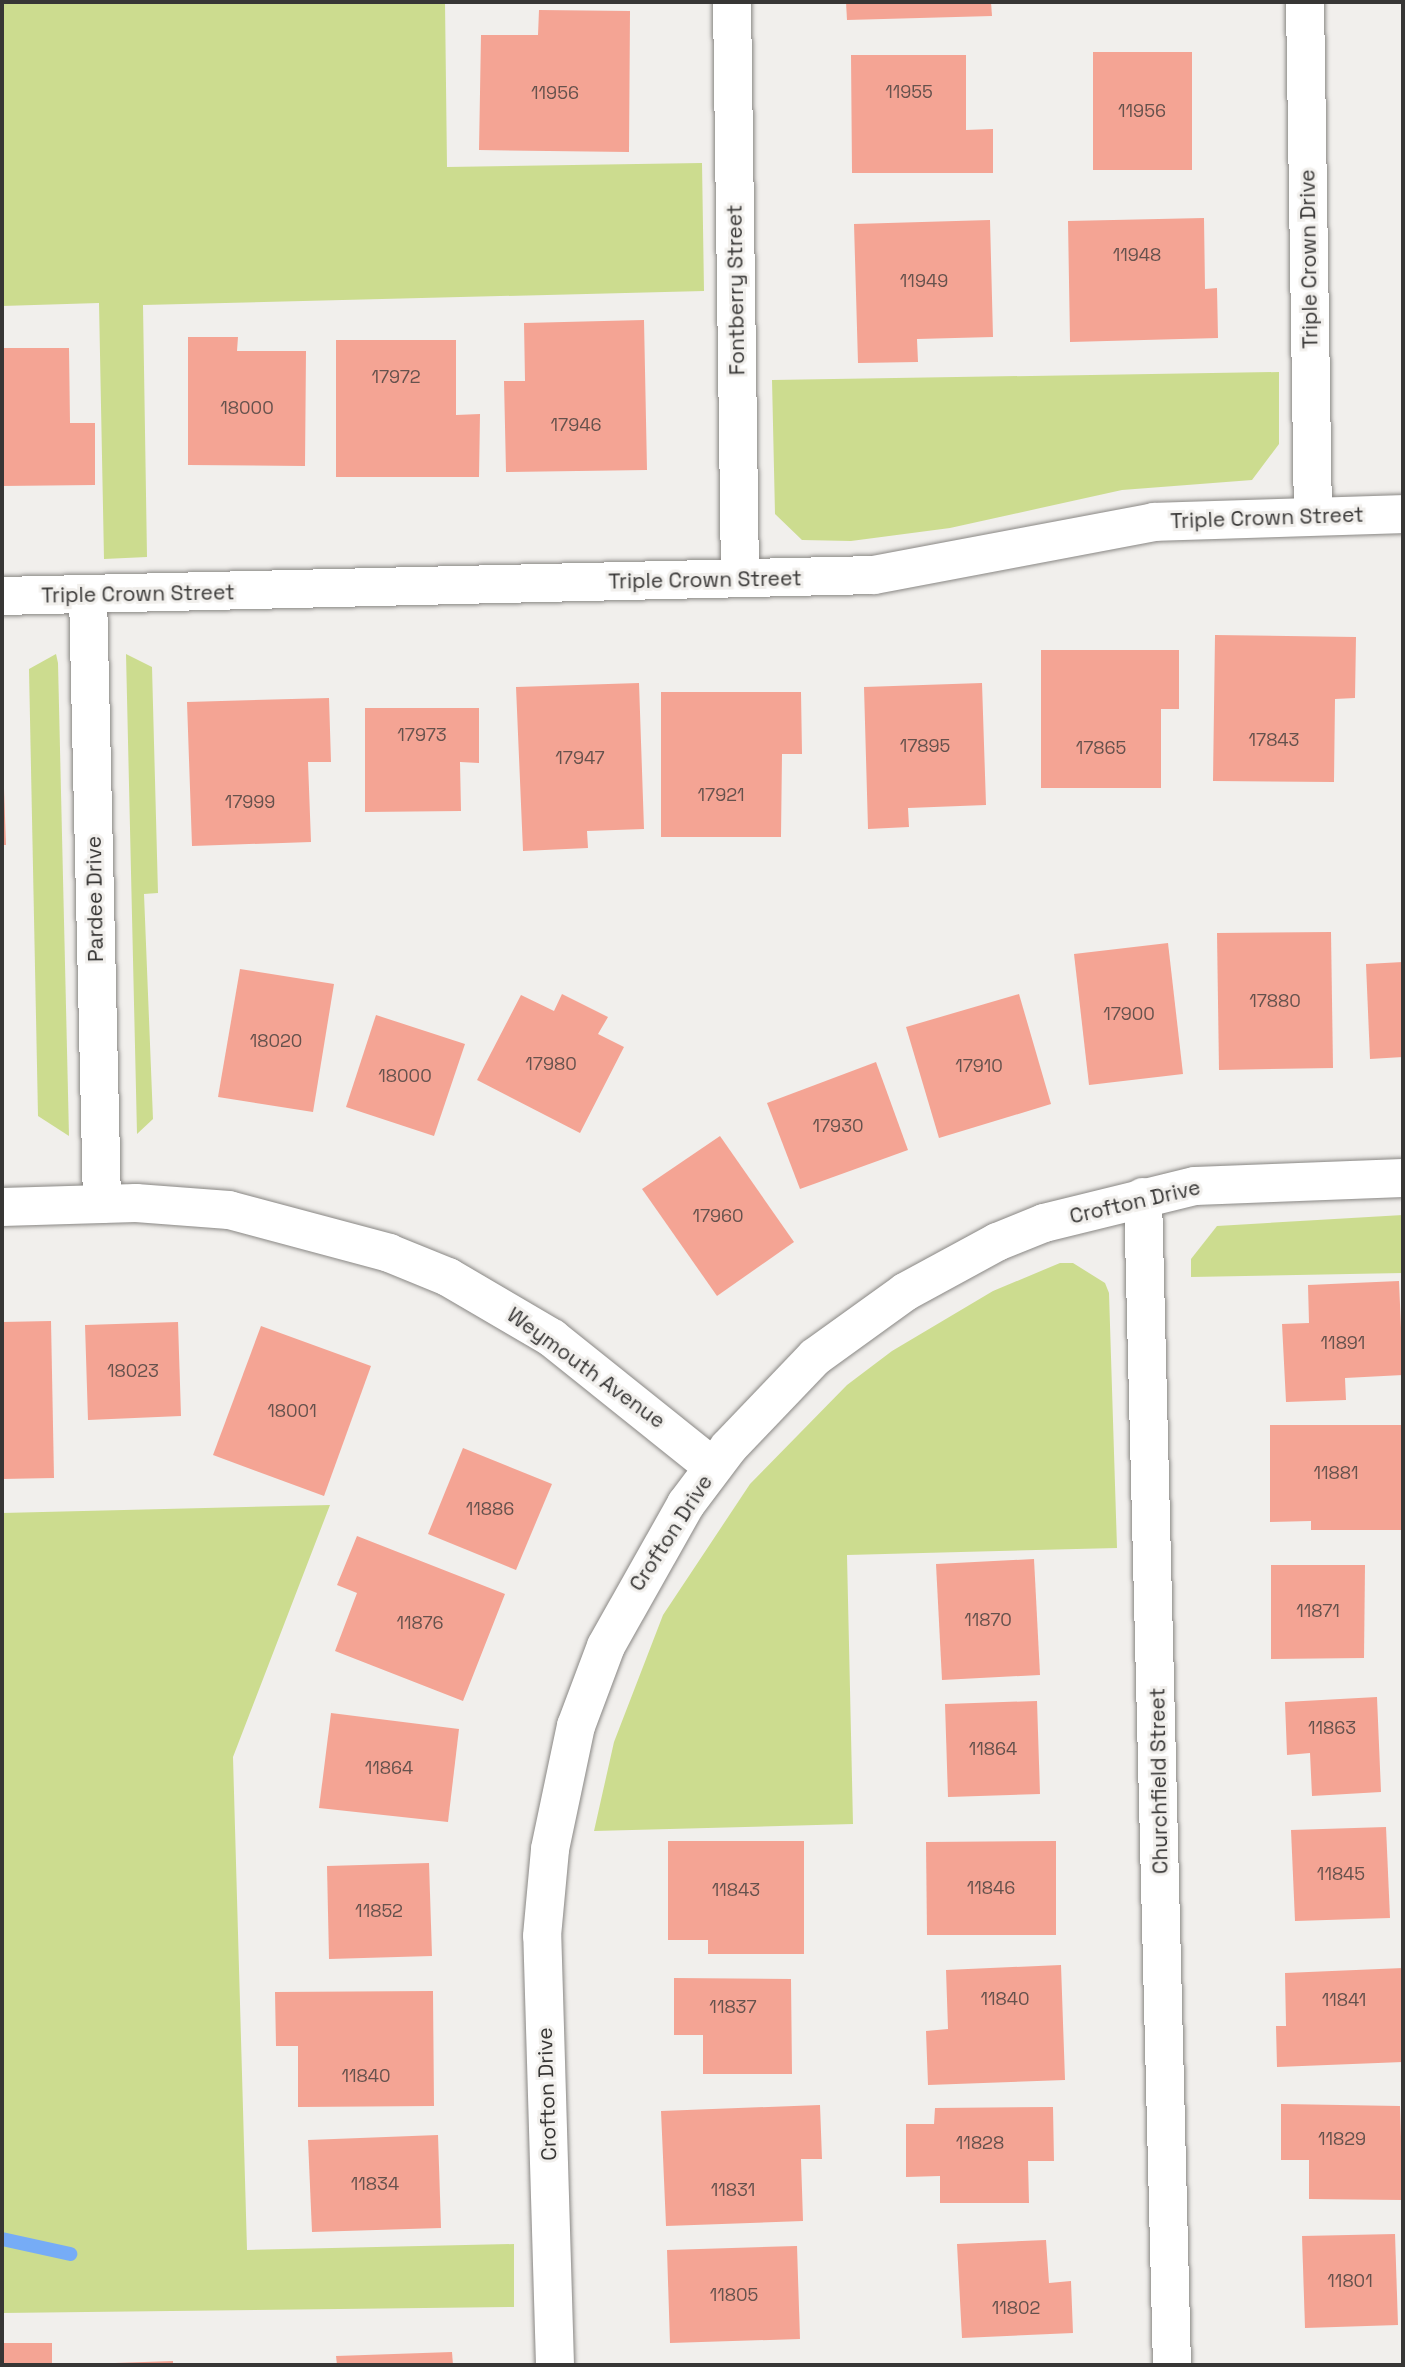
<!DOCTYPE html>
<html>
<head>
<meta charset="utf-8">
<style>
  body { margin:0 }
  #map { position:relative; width:1405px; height:2367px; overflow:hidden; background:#f1efec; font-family:"Space Grotesk",sans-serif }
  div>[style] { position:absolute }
  .green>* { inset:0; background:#ccdc8f }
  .stream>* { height:14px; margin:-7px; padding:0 7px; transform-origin:7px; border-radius:7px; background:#76acf6 }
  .building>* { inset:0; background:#f4a494 }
  .roads { filter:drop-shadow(0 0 2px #898784) drop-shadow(0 0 2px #898784) }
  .street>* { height:38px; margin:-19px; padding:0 19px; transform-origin:19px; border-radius:19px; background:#fff }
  span { translate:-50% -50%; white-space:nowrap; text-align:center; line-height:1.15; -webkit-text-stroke:6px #f1efec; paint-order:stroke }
  .number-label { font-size:18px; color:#66524d }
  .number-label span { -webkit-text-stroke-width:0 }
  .street-label { font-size:21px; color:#373635 }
  .frame { position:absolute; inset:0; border:4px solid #373635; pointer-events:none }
</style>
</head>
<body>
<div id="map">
  <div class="green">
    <div style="clip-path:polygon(2px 2px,445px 2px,447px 167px,702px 163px,704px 291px,143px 305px,147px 557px,104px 559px,99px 303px,2px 306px)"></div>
    <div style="clip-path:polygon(1279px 372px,1279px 444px,1252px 480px,1122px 490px,950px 528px,851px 541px,802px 540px,775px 514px,772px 380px)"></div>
    <div style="clip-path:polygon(56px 654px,58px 663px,69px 1136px,38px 1116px,29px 669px)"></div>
    <div style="clip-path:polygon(126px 654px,152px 667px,158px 893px,144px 894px,153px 1119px,137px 1134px)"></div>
    <div style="clip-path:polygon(1403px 1215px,1403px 1273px,1191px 1277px,1191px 1259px,1217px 1226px)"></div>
    <div style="clip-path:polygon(1060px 1263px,1073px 1263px,1105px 1283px,1109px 1293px,1117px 1548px,847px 1555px,853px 1824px,594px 1831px,614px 1742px,663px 1615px,750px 1484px,847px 1385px,892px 1351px,993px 1291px)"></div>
    <div style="clip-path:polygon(330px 1505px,233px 1757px,247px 2250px,514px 2244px,514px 2307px,2px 2313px,2px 1513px)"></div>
  </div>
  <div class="stream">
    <div style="left:2px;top:2239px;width:70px;rotate:12.4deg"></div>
  </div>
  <div class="building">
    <div style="clip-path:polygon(846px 2px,991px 2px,992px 16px,847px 20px)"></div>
    <div style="clip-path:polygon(539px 10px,630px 11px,629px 152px,479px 150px,481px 35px,538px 35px)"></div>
    <div style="clip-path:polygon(1093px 52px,1192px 52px,1192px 170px,1093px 170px)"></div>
    <div style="clip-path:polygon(851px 55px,966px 55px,966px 130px,993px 129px,993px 173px,852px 173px)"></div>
    <div style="clip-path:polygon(1204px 218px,1205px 289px,1217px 288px,1218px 338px,1070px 342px,1068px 221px)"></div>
    <div style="clip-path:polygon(990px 220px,993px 337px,917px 339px,918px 362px,858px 363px,854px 224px)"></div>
    <div style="clip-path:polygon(644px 320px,647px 470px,506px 472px,504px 381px,525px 381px,524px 323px)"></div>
    <div style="clip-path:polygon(188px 337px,238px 337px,237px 351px,306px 351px,305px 466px,188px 465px)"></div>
    <div style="clip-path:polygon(336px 340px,456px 340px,456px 415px,480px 414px,479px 477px,336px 477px)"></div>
    <div style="clip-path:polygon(2px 348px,69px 348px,70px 423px,95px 423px,95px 485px,2px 486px)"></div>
    <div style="clip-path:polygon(1215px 635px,1356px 637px,1355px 698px,1335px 699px,1334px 782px,1213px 781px)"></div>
    <div style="clip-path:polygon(1041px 650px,1179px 650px,1179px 709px,1161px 709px,1161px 788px,1041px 788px)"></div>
    <div style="clip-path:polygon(639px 683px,644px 829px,587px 831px,588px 848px,523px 851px,516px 687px)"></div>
    <div style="clip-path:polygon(982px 683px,986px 805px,908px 808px,909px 827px,868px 829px,864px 687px)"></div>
    <div style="clip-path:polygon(661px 692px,801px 692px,802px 754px,782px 754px,781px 837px,661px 837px)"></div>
    <div style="clip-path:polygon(329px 698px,331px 762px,308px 762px,311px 842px,192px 846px,187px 702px)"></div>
    <div style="clip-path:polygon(365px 708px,479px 708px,479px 763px,460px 762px,461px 811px,365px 812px)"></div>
    <div style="clip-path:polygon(2px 789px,4px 789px,6px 845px,2px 845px)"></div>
    <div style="clip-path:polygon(1331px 932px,1333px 1068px,1219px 1070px,1217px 933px)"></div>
    <div style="clip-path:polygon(1168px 943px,1183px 1074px,1089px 1085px,1074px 954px)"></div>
    <div style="clip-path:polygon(1403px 962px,1403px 1057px,1370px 1059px,1366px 964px)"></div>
    <div style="clip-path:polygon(240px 969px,334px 984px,313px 1112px,218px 1097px)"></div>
    <div style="clip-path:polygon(562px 994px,608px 1017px,598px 1034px,624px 1047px,580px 1133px,477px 1080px,521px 995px,554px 1011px)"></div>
    <div style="clip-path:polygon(1019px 994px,1051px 1104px,939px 1138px,906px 1027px)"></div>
    <div style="clip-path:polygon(376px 1015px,465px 1044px,434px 1136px,346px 1107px)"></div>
    <div style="clip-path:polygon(876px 1062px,908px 1150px,800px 1189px,767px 1103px)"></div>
    <div style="clip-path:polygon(720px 1136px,794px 1242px,717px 1296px,642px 1189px)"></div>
    <div style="clip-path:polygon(1399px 1281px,1403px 1375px,1345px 1378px,1346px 1400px,1286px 1402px,1282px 1324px,1309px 1323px,1308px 1285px)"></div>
    <div style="clip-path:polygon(51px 1321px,54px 1478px,2px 1479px,2px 1322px)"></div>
    <div style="clip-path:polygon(178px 1322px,181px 1416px,88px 1420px,85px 1325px)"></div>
    <div style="clip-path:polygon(261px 1326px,371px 1366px,324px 1496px,213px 1455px)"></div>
    <div style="clip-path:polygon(1270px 1425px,1401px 1425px,1402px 1530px,1311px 1530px,1311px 1521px,1270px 1522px)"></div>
    <div style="clip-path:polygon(463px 1448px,552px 1484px,516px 1570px,428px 1534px)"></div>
    <div style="clip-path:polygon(357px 1536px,505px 1594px,463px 1701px,335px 1651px,357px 1593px,337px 1585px)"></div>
    <div style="clip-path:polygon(1034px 1559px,1040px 1675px,942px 1680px,936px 1564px)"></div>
    <div style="clip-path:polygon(1271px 1565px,1365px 1565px,1364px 1658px,1271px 1659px)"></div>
    <div style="clip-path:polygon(1377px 1697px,1381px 1792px,1312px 1796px,1310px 1753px,1287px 1755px,1285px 1702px)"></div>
    <div style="clip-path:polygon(1037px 1701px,1040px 1794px,948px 1797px,945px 1704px)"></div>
    <div style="clip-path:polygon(331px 1713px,459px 1729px,448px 1822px,319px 1808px)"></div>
    <div style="clip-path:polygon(1386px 1827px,1390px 1918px,1295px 1921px,1291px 1830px)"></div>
    <div style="clip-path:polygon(668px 1841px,804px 1841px,804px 1954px,708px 1954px,708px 1940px,668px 1940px)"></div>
    <div style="clip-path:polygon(1056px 1841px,1056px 1935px,927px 1935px,926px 1842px)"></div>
    <div style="clip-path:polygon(429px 1863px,432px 1956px,329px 1959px,327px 1866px)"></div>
    <div style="clip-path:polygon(1061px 1965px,1065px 2080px,928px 2085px,926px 2031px,948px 2029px,946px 1970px)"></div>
    <div style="clip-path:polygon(1403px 1968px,1403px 2062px,1277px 2067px,1276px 2026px,1286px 2026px,1285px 1973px)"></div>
    <div style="clip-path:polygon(674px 1978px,791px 1979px,792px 2074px,703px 2074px,703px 2035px,674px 2035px)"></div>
    <div style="clip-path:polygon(433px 1991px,434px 2106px,298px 2107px,298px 2046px,276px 2046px,275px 1992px)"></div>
    <div style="clip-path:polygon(1281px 2104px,1400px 2106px,1403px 2200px,1309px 2199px,1309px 2160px,1281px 2160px)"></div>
    <div style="clip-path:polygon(820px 2105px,822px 2159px,801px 2159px,803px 2221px,666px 2226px,661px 2111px)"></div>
    <div style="clip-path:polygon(1053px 2107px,1054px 2161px,1028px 2161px,1029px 2203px,940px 2203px,940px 2176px,906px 2177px,906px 2124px,934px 2124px,935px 2108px)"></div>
    <div style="clip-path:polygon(438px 2135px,441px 2228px,312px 2232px,308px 2140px)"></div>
    <div style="clip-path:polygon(1395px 2234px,1398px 2325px,1305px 2328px,1302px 2236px)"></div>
    <div style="clip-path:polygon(1046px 2240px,1049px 2283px,1071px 2281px,1073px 2333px,962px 2338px,957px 2244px)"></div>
    <div style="clip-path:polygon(797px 2246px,800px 2339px,670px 2343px,667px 2250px)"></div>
    <div style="clip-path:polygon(2px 2343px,52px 2343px,52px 2365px,2px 2365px)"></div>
    <div style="clip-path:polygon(452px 2352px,453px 2365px,337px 2365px,336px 2356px)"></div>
    <div style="clip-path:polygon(173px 2361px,173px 2365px,115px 2365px,115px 2363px)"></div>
  </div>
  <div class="roads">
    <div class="street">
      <div style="left:732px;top:2px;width:576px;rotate:89.2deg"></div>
      <div style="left:1305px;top:2px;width:514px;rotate:89.11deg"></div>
      <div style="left:88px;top:595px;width:609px;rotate:88.68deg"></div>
      <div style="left:2px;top:596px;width:872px;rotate:-1.38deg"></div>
      <div style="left:874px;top:575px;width:285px;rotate:-10.7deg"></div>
      <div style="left:1154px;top:522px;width:249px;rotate:-1.8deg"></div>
      <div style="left:1143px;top:1197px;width:1168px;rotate:88.58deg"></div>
      <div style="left:2px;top:1207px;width:134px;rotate:-1.7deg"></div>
      <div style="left:136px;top:1203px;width:93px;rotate:4.3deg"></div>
      <div style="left:229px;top:1210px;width:166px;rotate:15deg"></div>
      <div style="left:389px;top:1253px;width:64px;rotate:22.1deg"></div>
      <div style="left:448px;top:1277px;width:121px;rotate:30.4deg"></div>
      <div style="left:552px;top:1338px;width:206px;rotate:38.7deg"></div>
      <div style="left:555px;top:2365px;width:429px;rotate:-91.7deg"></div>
      <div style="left:542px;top:1936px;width:87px;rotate:-84.7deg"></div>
      <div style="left:550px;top:1849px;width:126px;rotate:-78.1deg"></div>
      <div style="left:576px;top:1726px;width:85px;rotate:-69.4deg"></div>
      <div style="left:606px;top:1646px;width:163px;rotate:-60.6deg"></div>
      <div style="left:686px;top:1504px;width:71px;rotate:-53deg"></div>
      <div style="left:729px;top:1447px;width:124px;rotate:-46.3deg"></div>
      <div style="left:815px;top:1357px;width:111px;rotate:-35.8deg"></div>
      <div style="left:905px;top:1292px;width:105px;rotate:-28.5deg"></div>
      <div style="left:997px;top:1242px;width:51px;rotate:-22deg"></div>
      <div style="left:1044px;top:1223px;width:155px;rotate:-13.8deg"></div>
      <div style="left:1195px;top:1186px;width:208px;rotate:-2.2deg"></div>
    </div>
  </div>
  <div class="number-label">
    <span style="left:909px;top:92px">11955</span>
    <span style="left:555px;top:93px">11956</span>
    <span style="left:1142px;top:111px">11956</span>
    <span style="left:1137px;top:255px">11948</span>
    <span style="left:924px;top:281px">11949</span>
    <span style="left:396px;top:377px">17972</span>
    <span style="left:247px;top:408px">18000</span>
    <span style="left:576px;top:425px">17946</span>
    <span style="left:422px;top:735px">17973</span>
    <span style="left:1274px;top:740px">17843</span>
    <span style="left:925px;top:746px">17895</span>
    <span style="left:1101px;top:748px">17865</span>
    <span style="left:580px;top:758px">17947</span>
    <span style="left:721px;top:795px">17921</span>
    <span style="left:250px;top:802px">17999</span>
    <span style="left:1275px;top:1001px">17880</span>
    <span style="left:1129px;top:1014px">17900</span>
    <span style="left:276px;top:1041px">18020</span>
    <span style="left:551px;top:1064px">17980</span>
    <span style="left:979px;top:1066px">17910</span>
    <span style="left:405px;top:1076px">18000</span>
    <span style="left:838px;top:1126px">17930</span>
    <span style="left:718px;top:1216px">17960</span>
    <span style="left:1343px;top:1343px">11891</span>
    <span style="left:133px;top:1371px">18023</span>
    <span style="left:292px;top:1411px">18001</span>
    <span style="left:1336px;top:1473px">11881</span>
    <span style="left:490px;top:1509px">11886</span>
    <span style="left:1318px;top:1611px">11871</span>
    <span style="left:988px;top:1620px">11870</span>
    <span style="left:420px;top:1623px">11876</span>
    <span style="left:1332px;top:1728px">11863</span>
    <span style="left:993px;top:1749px">11864</span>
    <span style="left:389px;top:1768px">11864</span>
    <span style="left:1341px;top:1874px">11845</span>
    <span style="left:991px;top:1888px">11846</span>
    <span style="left:736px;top:1890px">11843</span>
    <span style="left:379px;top:1911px">11852</span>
    <span style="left:1005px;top:1999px">11840</span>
    <span style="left:1344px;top:2000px">11841</span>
    <span style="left:733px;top:2007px">11837</span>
    <span style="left:366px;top:2076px">11840</span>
    <span style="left:1342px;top:2139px">11829</span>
    <span style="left:980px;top:2143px">11828</span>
    <span style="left:375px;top:2184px">11834</span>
    <span style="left:733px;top:2190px">11831</span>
    <span style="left:1350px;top:2281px">11801</span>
    <span style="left:734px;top:2295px">11805</span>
    <span style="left:1016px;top:2308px">11802</span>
  </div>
  <div class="street-label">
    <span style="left:1309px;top:259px;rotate:-91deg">Triple Crown Drive</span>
    <span style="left:736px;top:290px;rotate:-91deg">Fontberry Street</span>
    <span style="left:1267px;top:518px;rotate:-2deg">Triple Crown Street</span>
    <span style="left:705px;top:580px;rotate:-1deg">Triple Crown Street</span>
    <span style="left:138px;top:594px;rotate:-1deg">Triple Crown Street</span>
    <span style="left:95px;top:899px;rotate:-91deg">Pardee Drive</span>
    <span style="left:1135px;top:1202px;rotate:-13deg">Crofton Drive</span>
    <span style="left:586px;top:1368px;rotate:36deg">Weymouth Avenue</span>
    <span style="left:671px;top:1533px;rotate:-57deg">Crofton Drive</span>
    <span style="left:1159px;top:1781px;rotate:-91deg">Churchfield Street</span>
    <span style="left:547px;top:2094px;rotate:-92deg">Crofton Drive</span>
  </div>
  <div class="frame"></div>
</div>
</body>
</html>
